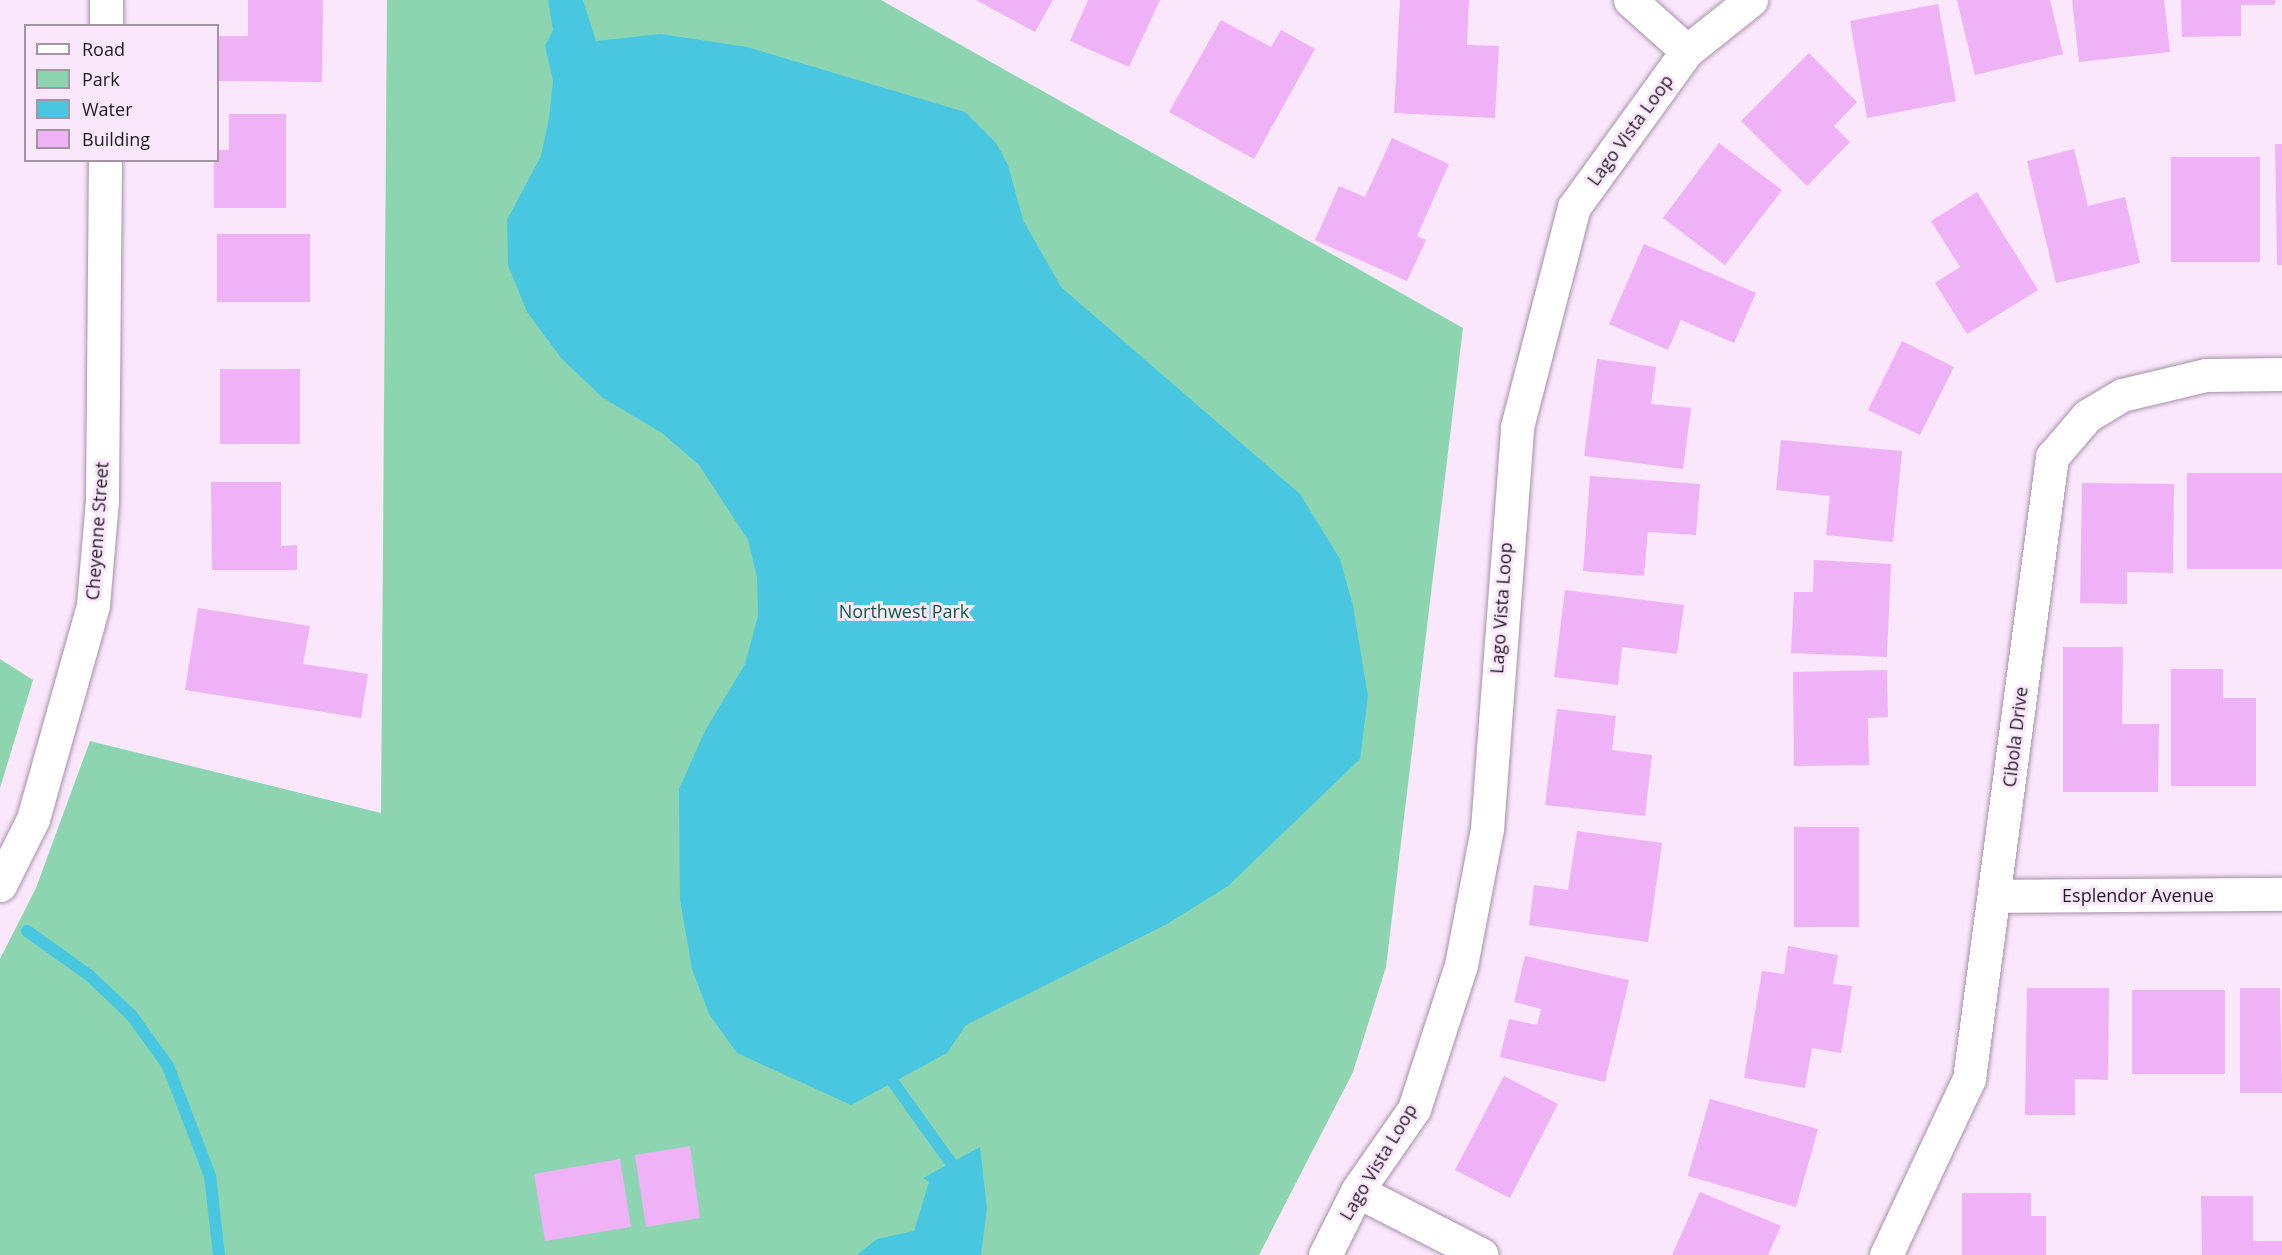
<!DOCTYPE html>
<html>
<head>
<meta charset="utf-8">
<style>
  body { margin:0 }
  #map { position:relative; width:2282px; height:1255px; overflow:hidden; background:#fae7fc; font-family:"Open Sans",sans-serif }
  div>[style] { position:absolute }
  .green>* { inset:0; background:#8dd5b0 }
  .water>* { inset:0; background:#49c7e1 }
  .stream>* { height:12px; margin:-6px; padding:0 6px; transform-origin:6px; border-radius:6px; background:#49c7e1 }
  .building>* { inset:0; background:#f0b2f7 }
  .roads { filter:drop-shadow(0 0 2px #a690a8) drop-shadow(0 0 2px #a690a8) }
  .minor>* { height:33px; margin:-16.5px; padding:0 16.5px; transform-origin:16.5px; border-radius:16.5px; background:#fff }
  span { translate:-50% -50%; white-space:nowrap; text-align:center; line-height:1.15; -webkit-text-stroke:6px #fae7fc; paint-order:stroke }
  .street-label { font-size:18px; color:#221a23 }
  .park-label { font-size:18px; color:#115c3e }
  .legend { position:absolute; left:24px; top:24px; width:195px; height:138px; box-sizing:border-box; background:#fae7fc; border:2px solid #a495a5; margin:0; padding:8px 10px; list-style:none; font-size:18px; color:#221a23 }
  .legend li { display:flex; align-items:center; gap:12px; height:30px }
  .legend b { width:30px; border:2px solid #a495a5 }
</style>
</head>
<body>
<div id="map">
  <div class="green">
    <div style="clip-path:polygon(387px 0,881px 0,1463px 328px,1386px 967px,1353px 1072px,1259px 1255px,0 1255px,0 959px,36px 888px,90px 741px,381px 813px)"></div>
    <div style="clip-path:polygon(0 659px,33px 680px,0 788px)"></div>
  </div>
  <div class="water">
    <div style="clip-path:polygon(548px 0,583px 0,596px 41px,661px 34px,747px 47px,965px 112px,996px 143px,1008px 165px,1023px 220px,1061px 287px,1300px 494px,1340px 559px,1353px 606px,1368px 696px,1360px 759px,1228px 886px,1167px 924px,966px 1025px,947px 1053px,851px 1105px,737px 1053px,709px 1014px,692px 969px,680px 900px,679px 789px,705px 731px,745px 664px,758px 616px,757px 577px,748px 540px,699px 465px,662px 433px,603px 398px,562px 359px,527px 312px,508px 265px,507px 220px,541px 156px,549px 118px,553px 81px,545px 46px,553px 30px)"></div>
    <div style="clip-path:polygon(980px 1147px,987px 1208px,981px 1255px,857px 1255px,877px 1239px,914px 1231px,929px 1182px,923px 1178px)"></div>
  </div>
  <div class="stream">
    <div style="left:27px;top:931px;width:76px;rotate:35.4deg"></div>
    <div style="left:89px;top:975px;width:59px;rotate:43.6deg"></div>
    <div style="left:132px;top:1016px;width:62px;rotate:54.2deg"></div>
    <div style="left:168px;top:1066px;width:118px;rotate:69.1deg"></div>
    <div style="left:210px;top:1176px;width:80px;rotate:83.5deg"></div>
    <div style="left:889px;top:1067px;width:16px;rotate:75deg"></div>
    <div style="left:893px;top:1082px;width:100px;rotate:54.4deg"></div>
    <div style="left:951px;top:1163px;width:13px;rotate:77deg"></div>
  </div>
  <div class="building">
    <div style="clip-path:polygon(248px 0,323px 0,322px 82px,218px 81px,218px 36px,248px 36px)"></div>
    <div style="clip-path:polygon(976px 0,1053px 0,1035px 32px)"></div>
    <div style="clip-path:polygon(1088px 0,1160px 0,1129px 67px,1070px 41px)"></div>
    <div style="clip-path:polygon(1400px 0,1469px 0,1467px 45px,1499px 46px,1495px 118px,1394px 113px)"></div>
    <div style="clip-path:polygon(1957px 0,2050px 0,2063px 54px,1975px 75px)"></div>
    <div style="clip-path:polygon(2072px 0,2164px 0,2170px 52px,2079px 62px)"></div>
    <div style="clip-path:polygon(2181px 0,2275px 0,2275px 5px,2241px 5px,2241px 36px,2182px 37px)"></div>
    <div style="clip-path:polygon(1938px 4px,1956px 101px,1867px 118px,1850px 21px)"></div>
    <div style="clip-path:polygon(1221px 20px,1271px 47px,1281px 30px,1315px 49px,1254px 159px,1169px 112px)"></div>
    <div style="clip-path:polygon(1809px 53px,1857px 102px,1834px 126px,1850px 142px,1807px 186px,1741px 121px)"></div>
    <div style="clip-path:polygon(229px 114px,286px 114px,286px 208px,214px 208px,214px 160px,218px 150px,229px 150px)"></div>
    <div style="clip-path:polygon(1392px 138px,1449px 164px,1417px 236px,1426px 240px,1407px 281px,1315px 240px,1339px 186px,1365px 197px)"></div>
    <div style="clip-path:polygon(1719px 143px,1782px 190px,1725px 265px,1663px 218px)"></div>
    <div style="clip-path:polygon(2275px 144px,2282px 144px,2282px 265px,2277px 265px)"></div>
    <div style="clip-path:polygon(2074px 149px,2088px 206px,2125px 197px,2140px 263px,2056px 283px,2027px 161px)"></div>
    <div style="clip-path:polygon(2171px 157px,2260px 157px,2260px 262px,2171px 262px)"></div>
    <div style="clip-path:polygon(1977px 192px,2038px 290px,1967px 334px,1935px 283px,1960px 267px,1931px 221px)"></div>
    <div style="clip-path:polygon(217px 234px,310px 234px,310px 302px,217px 302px)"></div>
    <div style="clip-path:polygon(1644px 244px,1756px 293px,1734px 343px,1681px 320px,1668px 350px,1609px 324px)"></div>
    <div style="clip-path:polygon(1902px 341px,1954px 367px,1920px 435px,1868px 410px)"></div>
    <div style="clip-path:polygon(1597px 359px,1656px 367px,1651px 404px,1691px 408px,1683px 469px,1584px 456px)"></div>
    <div style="clip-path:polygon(220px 369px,300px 369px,300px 444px,220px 444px)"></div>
    <div style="clip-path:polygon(1781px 440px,1902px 451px,1893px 542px,1826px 535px,1830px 496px,1776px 490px)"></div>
    <div style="clip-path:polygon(2187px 473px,2282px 473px,2282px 569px,2187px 569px)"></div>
    <div style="clip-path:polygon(1590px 476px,1700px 484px,1696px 535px,1648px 532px,1644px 576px,1583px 571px)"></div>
    <div style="clip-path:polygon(211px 482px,281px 482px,281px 546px,297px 545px,297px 570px,212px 570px)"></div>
    <div style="clip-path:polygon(2082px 483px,2174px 484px,2173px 573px,2127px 572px,2127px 604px,2080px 603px)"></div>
    <div style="clip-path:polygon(1814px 560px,1891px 564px,1887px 657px,1791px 653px,1794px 592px,1813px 592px)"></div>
    <div style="clip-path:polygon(1565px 590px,1684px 605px,1677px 654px,1622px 647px,1618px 685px,1554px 677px)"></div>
    <div style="clip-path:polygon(198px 608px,310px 626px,303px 664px,368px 674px,361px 718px,185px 690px)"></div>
    <div style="clip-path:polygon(2063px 647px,2123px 647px,2122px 724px,2159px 724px,2158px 792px,2063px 792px)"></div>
    <div style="clip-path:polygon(2171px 669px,2223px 669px,2223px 698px,2256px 698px,2256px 786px,2171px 786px)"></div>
    <div style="clip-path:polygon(1887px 670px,1888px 717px,1868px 718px,1869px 765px,1794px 766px,1793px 672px)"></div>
    <div style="clip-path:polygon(1557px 709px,1616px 716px,1612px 750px,1652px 755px,1645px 816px,1545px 805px)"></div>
    <div style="clip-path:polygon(1794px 827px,1859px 827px,1859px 927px,1794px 927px)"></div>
    <div style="clip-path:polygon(1577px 831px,1662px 843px,1648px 942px,1529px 925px,1534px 885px,1568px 890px)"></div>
    <div style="clip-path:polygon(1788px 946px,1838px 955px,1833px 984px,1852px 986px,1841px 1053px,1812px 1048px,1805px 1088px,1744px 1078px,1762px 971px,1784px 974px)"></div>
    <div style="clip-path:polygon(1525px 956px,1629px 980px,1605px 1082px,1500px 1057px,1509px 1019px,1537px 1025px,1541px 1009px,1514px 1002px)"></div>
    <div style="clip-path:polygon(2027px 988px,2109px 988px,2108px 1080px,2075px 1079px,2075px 1115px,2025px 1115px)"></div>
    <div style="clip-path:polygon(2240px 988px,2280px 988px,2282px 1093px,2240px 1093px)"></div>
    <div style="clip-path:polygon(2132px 990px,2225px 990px,2225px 1074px,2132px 1074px)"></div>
    <div style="clip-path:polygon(1504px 1076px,1558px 1104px,1510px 1198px,1455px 1170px)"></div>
    <div style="clip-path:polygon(1710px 1099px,1818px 1129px,1796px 1207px,1688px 1176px)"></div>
    <div style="clip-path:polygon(690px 1146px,700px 1218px,646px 1227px,635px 1155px)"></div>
    <div style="clip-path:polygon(620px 1159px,631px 1227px,545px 1241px,534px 1174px)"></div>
    <div style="clip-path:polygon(1700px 1192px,1781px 1226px,1768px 1255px,1672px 1255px)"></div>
    <div style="clip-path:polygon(1962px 1193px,2031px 1193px,2031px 1216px,2046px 1216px,2046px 1255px,1962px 1255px)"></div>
    <div style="clip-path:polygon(2201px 1196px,2253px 1196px,2253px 1241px,2282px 1241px,2282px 1255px,2202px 1255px)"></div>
  </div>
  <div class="roads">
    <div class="minor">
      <div style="left:1630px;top:0;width:76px;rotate:41.8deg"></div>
      <div style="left:106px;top:26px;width:26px;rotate:-90deg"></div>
      <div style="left:0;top:885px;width:74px;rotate:-63.4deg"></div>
      <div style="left:33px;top:819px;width:222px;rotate:-74.3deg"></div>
      <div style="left:93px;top:605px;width:104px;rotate:-85.1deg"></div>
      <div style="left:102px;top:501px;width:341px;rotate:-89.5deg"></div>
      <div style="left:1994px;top:896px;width:288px;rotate:-0.4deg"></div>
      <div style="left:1357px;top:1191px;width:140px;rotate:27.1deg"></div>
      <div style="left:1325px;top:1255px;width:72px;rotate:-63.4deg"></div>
      <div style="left:1357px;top:1191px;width:100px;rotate:-55.2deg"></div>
      <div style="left:1414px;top:1109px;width:151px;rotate:-71.9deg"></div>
      <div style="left:1461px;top:965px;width:138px;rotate:-79.2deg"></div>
      <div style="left:1487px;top:829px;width:403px;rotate:-85.7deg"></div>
      <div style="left:1517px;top:427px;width:227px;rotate:-75.5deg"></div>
      <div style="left:1574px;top:207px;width:193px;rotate:-54.1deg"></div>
      <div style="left:1687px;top:51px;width:82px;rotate:-38.6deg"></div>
      <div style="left:1886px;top:1255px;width:195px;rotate:-64.8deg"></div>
      <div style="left:1969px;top:1079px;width:628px;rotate:-82.4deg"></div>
      <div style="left:2052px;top:457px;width:54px;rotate:-49.5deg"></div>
      <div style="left:2087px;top:416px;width:41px;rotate:-31deg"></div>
      <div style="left:2122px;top:395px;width:86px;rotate:-13.4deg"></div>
      <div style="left:2206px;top:375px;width:76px;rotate:-0.8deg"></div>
    </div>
  </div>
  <div class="street-label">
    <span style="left:1630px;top:130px;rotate:-54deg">Lago Vista Loop</span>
    <span style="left:97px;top:531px;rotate:-86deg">Cheyenne Street</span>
    <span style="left:1501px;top:608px;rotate:-86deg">Lago Vista Loop</span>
    <span style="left:2015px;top:737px;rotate:-83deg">Cibola Drive</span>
    <span style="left:2138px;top:895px">Esplendor Avenue</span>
    <span style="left:1378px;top:1162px;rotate:-59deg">Lago Vista Loop</span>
  </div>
  <div class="park-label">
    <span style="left:904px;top:611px">Northwest Park</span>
  </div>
  <ul class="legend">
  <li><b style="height:8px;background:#fff"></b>Road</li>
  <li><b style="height:16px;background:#8dd5b0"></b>Park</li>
  <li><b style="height:16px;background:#49c7e1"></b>Water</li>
  <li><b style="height:16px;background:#f0b2f7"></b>Building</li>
  </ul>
</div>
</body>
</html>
